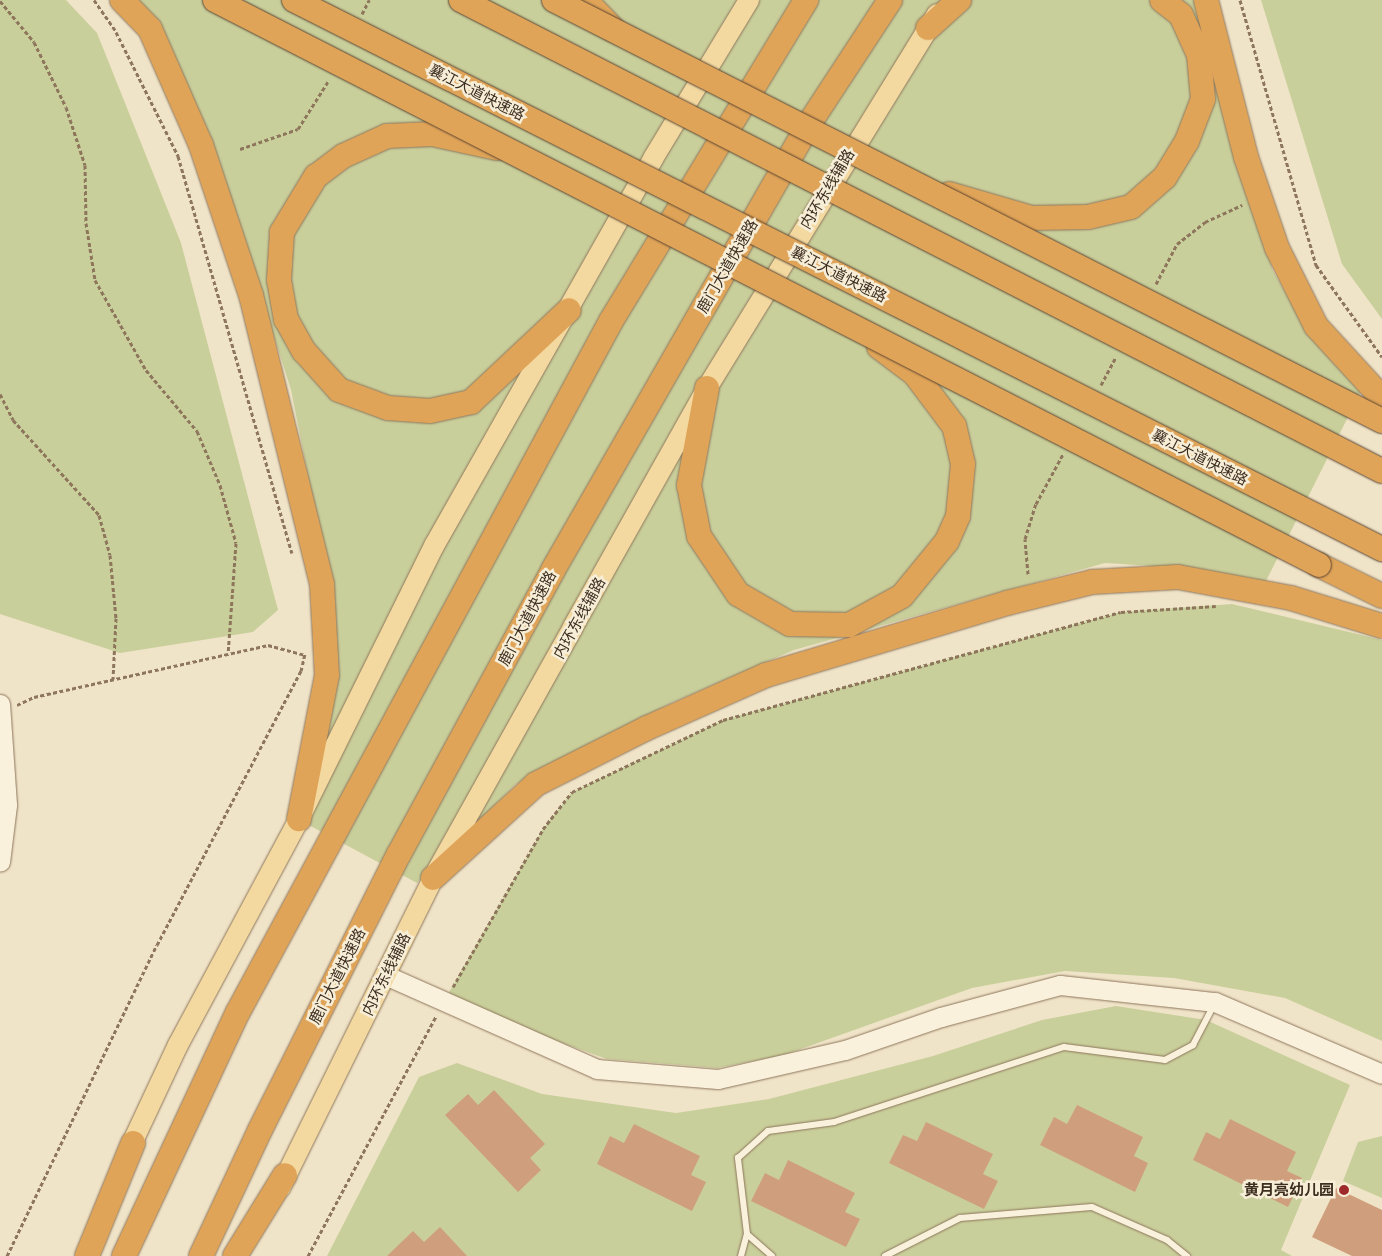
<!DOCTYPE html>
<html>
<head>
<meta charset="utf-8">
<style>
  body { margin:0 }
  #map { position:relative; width:1382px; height:1256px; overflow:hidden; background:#f0e4c8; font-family:"Playfair Display","Noto Sans SC",serif }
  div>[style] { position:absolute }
  .green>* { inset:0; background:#c9cf9b }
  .building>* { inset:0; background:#cf9f7d }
  .path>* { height:3px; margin-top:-1.5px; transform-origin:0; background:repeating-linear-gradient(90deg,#8d765c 0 4px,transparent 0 6.5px) }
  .roads { filter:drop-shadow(0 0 1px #8d765c) drop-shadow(0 0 1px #8d765c) }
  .lane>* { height:6px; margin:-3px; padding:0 3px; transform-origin:3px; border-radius:3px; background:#faf1dc }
  .secondary>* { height:19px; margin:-9.5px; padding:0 9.5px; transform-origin:9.5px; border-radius:9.5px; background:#faf1dc }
  .primary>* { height:20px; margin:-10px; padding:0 10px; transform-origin:10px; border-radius:10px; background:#f3d9a0 }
  .highway>* { height:24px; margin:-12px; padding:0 12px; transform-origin:12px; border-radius:12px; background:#e0a458 }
  .bridges { filter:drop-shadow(0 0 1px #5b4430) drop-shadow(0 0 1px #5b4430) }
  .highway-bridge>* { height:24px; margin:-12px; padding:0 12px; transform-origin:12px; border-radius:12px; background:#e0a458 }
  .dots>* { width:14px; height:14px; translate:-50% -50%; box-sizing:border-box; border:2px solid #f7eed8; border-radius:50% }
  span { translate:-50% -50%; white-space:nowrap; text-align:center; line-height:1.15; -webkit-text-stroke:5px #f7eed8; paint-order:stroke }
  .street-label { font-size:15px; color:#3d2e20 }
  .poi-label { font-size:15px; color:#3d2e20; font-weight:700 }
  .right { translate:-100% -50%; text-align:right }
</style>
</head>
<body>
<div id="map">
  <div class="green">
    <div style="clip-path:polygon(0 0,66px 0,97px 33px,181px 243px,278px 610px,253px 632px,120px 653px,0 614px)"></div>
    <div style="clip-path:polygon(137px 0,1194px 0,1273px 271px,1310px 335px,1362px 389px,1263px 587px,1187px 568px,1105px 563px,794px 650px,673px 702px,516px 784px,417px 883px,305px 823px,334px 606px,291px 390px,238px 222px)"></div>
    <div style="clip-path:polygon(1261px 0,1382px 0,1382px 319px,1342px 264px)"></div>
    <div style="clip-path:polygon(1232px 604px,1382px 640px,1382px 1041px,1285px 998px,1174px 978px,1065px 971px,972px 988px,784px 1055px,717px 1068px,607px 1059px,444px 1001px,543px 829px,572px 792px,723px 720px,1121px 612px)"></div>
    <div style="clip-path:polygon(1116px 1006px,1206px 1020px,1350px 1085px,1281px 1250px,1292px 1256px,327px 1256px,419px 1077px,457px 1063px,542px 1094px,676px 1113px,769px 1099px,933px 1056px,1042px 1020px)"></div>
    <div style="clip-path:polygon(1382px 1136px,1382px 1198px,1343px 1181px,1358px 1142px)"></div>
  </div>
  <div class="building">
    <div style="clip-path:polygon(494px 1090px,545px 1144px,530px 1158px,541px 1170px,518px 1192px,445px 1115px,468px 1094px,478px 1105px)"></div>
    <div style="clip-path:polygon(1077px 1105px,1143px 1137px,1134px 1156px,1148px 1163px,1135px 1192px,1040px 1145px,1054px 1117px,1067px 1124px)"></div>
    <div style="clip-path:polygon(1230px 1119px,1296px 1152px,1287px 1171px,1302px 1178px,1288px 1207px,1193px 1160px,1206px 1132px,1220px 1139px)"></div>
    <div style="clip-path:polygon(926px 1122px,993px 1154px,983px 1174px,998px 1181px,984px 1209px,889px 1163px,903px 1135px,917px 1141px)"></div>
    <div style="clip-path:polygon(634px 1124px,700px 1156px,691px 1175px,706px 1182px,692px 1211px,597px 1164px,610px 1136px,624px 1143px)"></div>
    <div style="clip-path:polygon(788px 1160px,855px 1193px,845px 1212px,860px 1219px,846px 1247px,751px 1201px,765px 1173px,779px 1180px)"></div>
    <div style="clip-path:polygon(1336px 1188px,1382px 1210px,1382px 1256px,1352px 1256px,1312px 1237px)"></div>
    <div style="clip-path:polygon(440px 1227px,467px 1256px,387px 1256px,413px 1231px,424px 1242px)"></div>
  </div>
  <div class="path">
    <div style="left:94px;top:0;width:39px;rotate:55deg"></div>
    <div style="left:116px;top:32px;width:139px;rotate:63.4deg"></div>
    <div style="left:178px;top:156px;width:413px;rotate:74deg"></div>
    <div style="left:1240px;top:0;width:276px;rotate:74deg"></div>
    <div style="left:1316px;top:265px;width:113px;rotate:54.3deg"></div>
    <div style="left:0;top:1px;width:53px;rotate:50.3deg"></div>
    <div style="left:34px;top:42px;width:72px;rotate:63.8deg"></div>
    <div style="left:66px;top:107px;width:61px;rotate:71.9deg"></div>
    <div style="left:85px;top:165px;width:58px;rotate:89deg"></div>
    <div style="left:86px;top:223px;width:58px;rotate:81deg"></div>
    <div style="left:95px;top:280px;width:103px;rotate:60.5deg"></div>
    <div style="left:146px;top:370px;width:80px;rotate:50.1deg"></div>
    <div style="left:197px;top:431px;width:59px;rotate:66.9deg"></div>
    <div style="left:220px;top:485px;width:60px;rotate:74.6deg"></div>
    <div style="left:236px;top:543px;width:111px;rotate:94.1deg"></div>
    <div style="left:362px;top:14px;width:16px;rotate:-63deg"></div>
    <div style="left:240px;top:149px;width:61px;rotate:-19deg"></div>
    <div style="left:298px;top:129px;width:58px;rotate:-57.7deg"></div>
    <div style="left:1156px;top:284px;width:45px;rotate:-62.3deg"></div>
    <div style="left:1177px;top:244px;width:36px;rotate:-38deg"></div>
    <div style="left:1205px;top:222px;width:41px;rotate:-24.7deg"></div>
    <div style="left:1101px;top:385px;width:32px;rotate:-62deg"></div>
    <div style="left:0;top:394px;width:29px;rotate:63deg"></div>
    <div style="left:13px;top:420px;width:128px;rotate:47.8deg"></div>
    <div style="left:99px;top:515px;width:41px;rotate:74.6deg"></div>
    <div style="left:110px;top:555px;width:63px;rotate:84.6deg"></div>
    <div style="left:116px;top:618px;width:61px;rotate:92.8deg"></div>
    <div style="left:1028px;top:574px;width:35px;rotate:-95deg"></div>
    <div style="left:1025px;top:539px;width:37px;rotate:-73deg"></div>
    <div style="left:1036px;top:504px;width:57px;rotate:-61.6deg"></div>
    <div style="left:17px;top:705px;width:19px;rotate:-25deg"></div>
    <div style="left:34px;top:697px;width:240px;rotate:-12.5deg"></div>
    <div style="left:268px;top:645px;width:38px;rotate:15deg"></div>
    <div style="left:453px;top:987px;width:182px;rotate:-60.3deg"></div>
    <div style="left:543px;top:829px;width:47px;rotate:-51.9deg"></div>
    <div style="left:572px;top:792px;width:167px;rotate:-25.5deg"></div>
    <div style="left:723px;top:720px;width:412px;rotate:-15.2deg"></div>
    <div style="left:1121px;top:612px;width:95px;rotate:-3.6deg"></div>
    <div style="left:7px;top:1256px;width:345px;rotate:-64.3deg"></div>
    <div style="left:157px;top:945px;width:310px;rotate:-62.3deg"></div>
    <div style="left:301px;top:671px;width:17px;rotate:-77deg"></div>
    <div style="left:308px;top:1256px;width:272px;rotate:-61.9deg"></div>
  </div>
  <div class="roads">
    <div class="lane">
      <div style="left:741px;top:1256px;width:23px;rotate:-75deg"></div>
      <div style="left:772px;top:1256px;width:33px;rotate:-139deg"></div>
      <div style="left:747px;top:1234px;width:77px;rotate:-96.8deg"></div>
      <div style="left:738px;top:1158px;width:40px;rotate:-42deg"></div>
      <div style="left:768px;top:1131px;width:67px;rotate:-7.8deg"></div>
      <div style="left:834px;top:1122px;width:242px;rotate:-18.1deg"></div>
      <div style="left:1064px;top:1047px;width:102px;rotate:7.3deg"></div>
      <div style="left:1165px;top:1060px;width:32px;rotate:-28deg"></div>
      <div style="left:1193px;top:1045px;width:47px;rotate:-62.4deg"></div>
      <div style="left:885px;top:1256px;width:84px;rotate:-26.9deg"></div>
      <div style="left:960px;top:1218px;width:132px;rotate:-4.8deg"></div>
      <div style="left:1092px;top:1207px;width:82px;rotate:23.7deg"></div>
      <div style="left:1167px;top:1240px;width:26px;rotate:39deg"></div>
    </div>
    <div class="secondary">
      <div style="left:0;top:704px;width:101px;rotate:86deg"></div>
      <div style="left:7px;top:805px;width:57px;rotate:97deg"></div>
      <div style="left:385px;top:975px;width:232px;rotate:23.9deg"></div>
      <div style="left:597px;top:1069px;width:121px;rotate:4.7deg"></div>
      <div style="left:718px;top:1079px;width:130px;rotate:-12.9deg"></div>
      <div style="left:845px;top:1050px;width:102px;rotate:-19deg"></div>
      <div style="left:941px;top:1017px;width:123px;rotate:-15.1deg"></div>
      <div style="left:1060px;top:985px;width:156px;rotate:6.3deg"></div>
      <div style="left:1215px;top:1002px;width:182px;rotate:23.3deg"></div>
    </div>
    <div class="primary">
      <div style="left:126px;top:1156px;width:123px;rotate:-64.9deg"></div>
      <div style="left:178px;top:1045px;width:256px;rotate:-61.8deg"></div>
      <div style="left:299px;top:819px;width:305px;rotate:-63.7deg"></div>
      <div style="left:434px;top:546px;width:447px;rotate:-60.5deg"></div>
      <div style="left:654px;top:157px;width:184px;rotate:-58.8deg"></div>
      <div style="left:280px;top:1188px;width:346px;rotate:-63.7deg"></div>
      <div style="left:433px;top:878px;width:287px;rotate:-60.8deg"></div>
      <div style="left:573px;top:627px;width:274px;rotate:-60.7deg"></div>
      <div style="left:707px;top:388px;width:439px;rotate:-58.4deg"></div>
    </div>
    <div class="highway">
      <div style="left:122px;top:0;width:40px;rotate:46deg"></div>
      <div style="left:150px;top:29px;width:127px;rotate:66.3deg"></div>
      <div style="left:201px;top:145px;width:158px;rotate:71.6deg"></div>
      <div style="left:251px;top:295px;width:298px;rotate:76.2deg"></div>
      <div style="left:322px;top:584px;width:91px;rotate:86.9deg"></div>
      <div style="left:327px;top:675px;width:147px;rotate:101deg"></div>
      <div style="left:585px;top:0;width:39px;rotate:46deg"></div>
      <div style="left:1206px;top:0;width:162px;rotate:75.7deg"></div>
      <div style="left:1246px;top:157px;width:96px;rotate:71.2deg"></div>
      <div style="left:1277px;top:248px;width:87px;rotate:63.4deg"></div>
      <div style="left:1316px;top:326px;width:98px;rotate:47.5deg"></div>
      <div style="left:928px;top:28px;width:42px;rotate:-42.1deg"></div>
      <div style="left:497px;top:148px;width:66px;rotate:-167.7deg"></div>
      <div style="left:433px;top:134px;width:46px;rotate:177.5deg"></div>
      <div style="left:387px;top:136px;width:48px;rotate:155.6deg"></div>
      <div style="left:343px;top:156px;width:34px;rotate:143deg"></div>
      <div style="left:316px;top:176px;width:66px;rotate:121.3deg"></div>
      <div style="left:282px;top:232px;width:48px;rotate:93.6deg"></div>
      <div style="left:279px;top:280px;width:40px;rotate:80deg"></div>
      <div style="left:286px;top:319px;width:37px;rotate:61deg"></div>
      <div style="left:304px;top:351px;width:52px;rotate:48.1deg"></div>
      <div style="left:339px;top:390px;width:52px;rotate:20.2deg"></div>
      <div style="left:388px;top:408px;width:42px;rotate:4.1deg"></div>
      <div style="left:430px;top:411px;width:42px;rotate:-12.4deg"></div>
      <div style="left:471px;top:402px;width:134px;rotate:-43.2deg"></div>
      <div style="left:949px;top:194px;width:85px;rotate:16.3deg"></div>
      <div style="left:1031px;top:218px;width:57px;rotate:-1deg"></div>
      <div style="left:1088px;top:217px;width:44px;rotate:-13.1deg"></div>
      <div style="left:1131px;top:207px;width:45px;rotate:-41.4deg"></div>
      <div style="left:1165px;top:177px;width:42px;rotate:-58.6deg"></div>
      <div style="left:1187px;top:141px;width:45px;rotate:-69.1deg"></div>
      <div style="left:1203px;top:99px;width:44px;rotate:-95.2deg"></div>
      <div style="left:1199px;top:55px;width:44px;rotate:-114.2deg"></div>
      <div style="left:1181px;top:15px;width:24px;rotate:-142deg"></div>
      <div style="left:707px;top:388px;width:99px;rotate:100.5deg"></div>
      <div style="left:689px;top:485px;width:52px;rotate:78.9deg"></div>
      <div style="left:699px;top:536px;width:70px;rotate:56.1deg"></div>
      <div style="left:738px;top:594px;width:60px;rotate:30deg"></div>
      <div style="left:790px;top:624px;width:59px;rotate:1deg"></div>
      <div style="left:849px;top:625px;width:60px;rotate:-28.7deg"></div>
      <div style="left:902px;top:596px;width:71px;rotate:-50.7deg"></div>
      <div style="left:947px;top:541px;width:27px;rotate:-66deg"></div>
      <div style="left:958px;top:516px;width:52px;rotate:-84.5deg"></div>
      <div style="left:963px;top:464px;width:39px;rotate:-103deg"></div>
      <div style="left:954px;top:426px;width:65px;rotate:-126.9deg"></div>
      <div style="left:915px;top:374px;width:45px;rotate:-143.1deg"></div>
      <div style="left:1319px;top:565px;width:70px;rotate:26.2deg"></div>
      <div style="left:433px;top:878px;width:139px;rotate:-42.4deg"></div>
      <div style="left:536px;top:784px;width:124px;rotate:-26.8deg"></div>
      <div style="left:647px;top:728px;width:130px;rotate:-24deg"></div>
      <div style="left:766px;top:675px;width:252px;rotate:-16.6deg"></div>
      <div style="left:1007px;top:603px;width:88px;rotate:-13.9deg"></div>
      <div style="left:1092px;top:582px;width:86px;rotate:-3.3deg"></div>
      <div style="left:1178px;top:577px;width:115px;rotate:10.5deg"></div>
      <div style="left:1291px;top:598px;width:95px;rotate:17.1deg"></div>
      <div style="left:87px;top:1256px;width:122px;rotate:-67.8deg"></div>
      <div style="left:124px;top:1256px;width:269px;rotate:-65deg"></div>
      <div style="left:238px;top:1012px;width:785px;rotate:-61.64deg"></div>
      <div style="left:611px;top:321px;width:376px;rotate:-58.7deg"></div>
      <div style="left:201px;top:1256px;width:139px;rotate:-64.9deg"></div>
      <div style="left:260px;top:1130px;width:309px;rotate:-63.3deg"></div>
      <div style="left:399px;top:854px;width:323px;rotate:-61.5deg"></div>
      <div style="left:553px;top:570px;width:514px;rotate:-60.14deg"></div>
      <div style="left:809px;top:124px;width:148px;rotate:-56.8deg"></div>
      <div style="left:235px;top:1256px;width:95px;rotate:-58.3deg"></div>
    </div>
  </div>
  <div class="bridges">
    <div class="highway-bridge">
      <div style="left:215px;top:0;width:1240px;rotate:27.1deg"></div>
      <div style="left:294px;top:0;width:1219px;rotate:26.78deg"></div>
      <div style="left:461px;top:0;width:1034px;rotate:27.09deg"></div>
      <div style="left:554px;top:0;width:929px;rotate:26.95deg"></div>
    </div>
  </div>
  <div class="dots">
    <div style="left:1344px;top:1190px;background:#9e2a2b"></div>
  </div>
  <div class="street-label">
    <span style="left:477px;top:92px;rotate:27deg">襄江大道快速路</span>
    <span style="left:827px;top:189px;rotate:-59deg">内环东线辅路</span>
    <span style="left:727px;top:266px;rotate:-60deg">鹿门大道快速路</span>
    <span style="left:839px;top:274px;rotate:27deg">襄江大道快速路</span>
    <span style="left:1200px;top:457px;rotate:27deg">襄江大道快速路</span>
    <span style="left:527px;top:618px;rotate:-62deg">鹿门大道快速路</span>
    <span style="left:579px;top:618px;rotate:-61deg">内环东线辅路</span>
    <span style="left:386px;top:974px;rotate:-64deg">内环东线辅路</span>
    <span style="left:337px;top:976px;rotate:-63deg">鹿门大道快速路</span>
  </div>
  <div class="poi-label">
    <span class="right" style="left:1334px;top:1190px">黄月亮幼儿园</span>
  </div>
</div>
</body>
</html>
